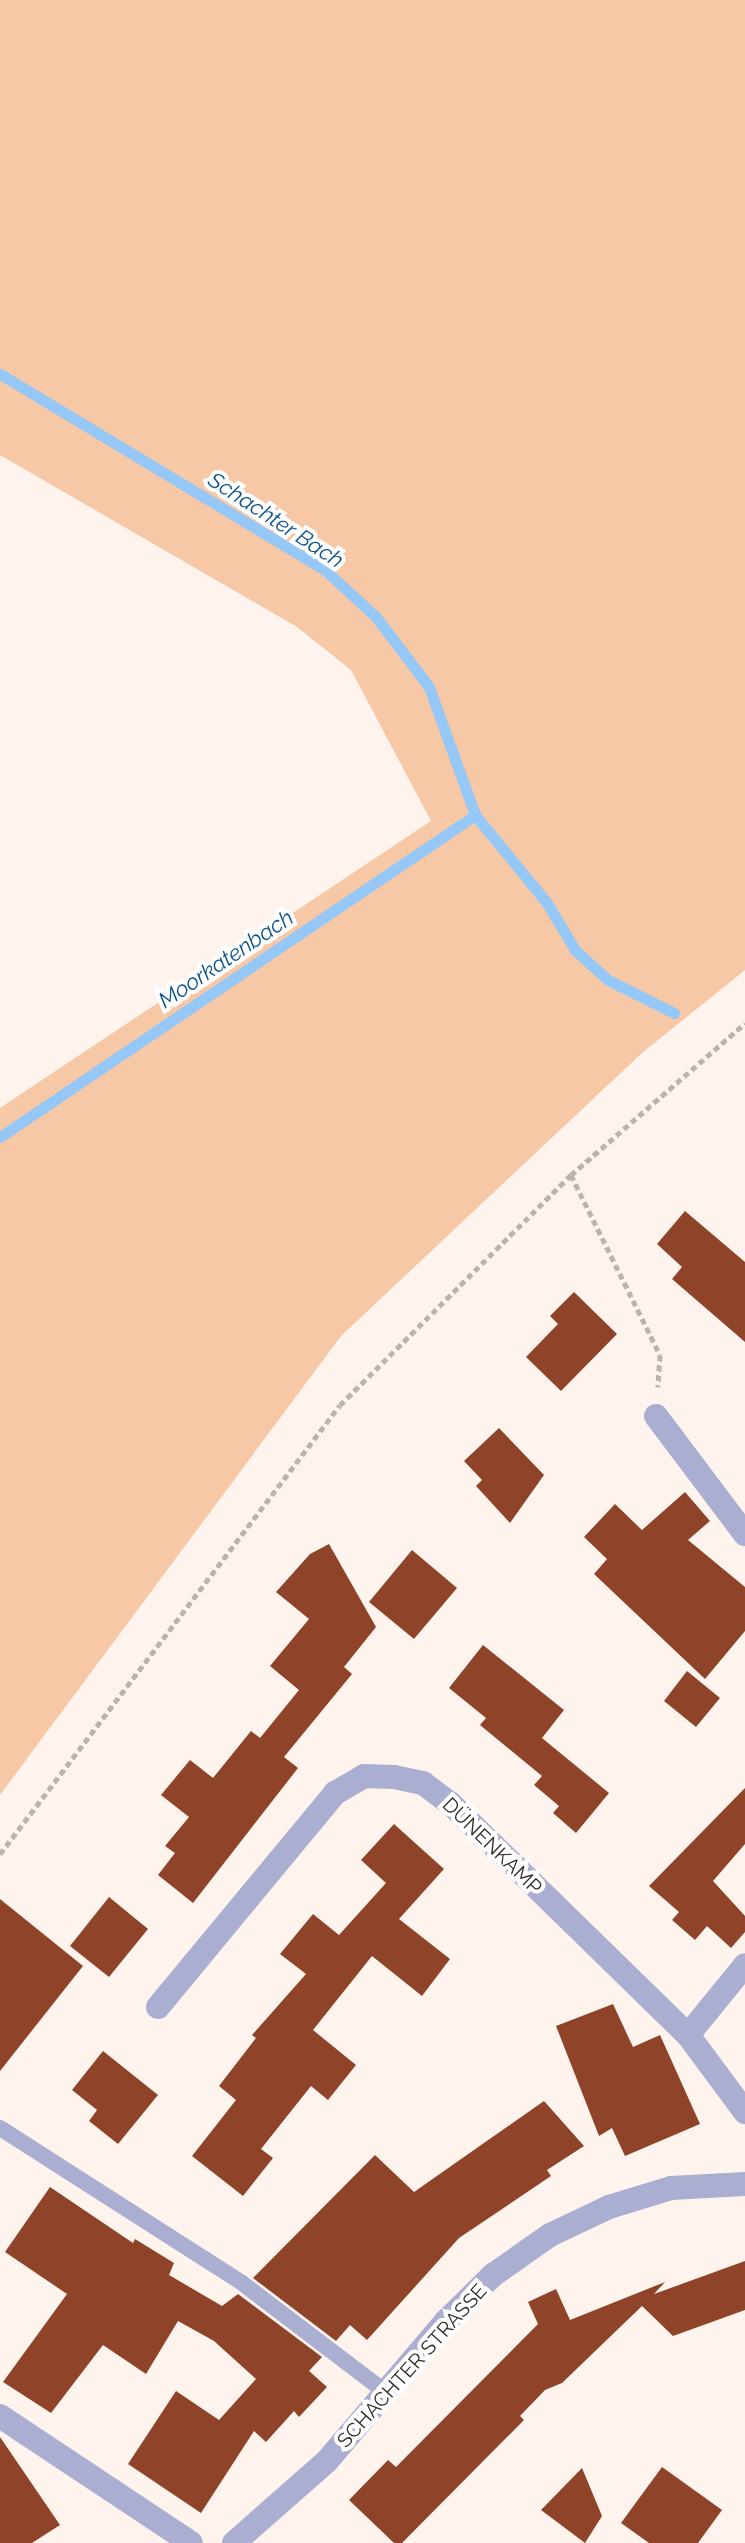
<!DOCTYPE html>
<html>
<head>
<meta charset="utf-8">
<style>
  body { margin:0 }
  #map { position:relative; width:745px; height:2543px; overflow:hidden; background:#fff4ed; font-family:Raleway,sans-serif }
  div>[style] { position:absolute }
  .green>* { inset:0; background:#f6c8a6 }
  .stream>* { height:11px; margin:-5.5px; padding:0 5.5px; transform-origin:5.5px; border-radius:5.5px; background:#95c7f7 }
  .building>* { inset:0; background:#8f4429 }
  .path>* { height:5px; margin-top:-2.5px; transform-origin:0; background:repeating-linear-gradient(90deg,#bcb3ad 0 6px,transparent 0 10px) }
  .lane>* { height:16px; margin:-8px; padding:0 8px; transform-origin:8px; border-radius:8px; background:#aaaed0 }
  .street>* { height:24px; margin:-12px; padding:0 12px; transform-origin:12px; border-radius:12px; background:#aaaed0 }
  span { translate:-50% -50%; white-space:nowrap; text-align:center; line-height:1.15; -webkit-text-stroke:8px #fff; paint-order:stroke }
  .street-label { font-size:20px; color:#342f2b }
  .water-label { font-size:22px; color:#0f558c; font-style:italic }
</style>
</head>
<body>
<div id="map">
  <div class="green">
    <div style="clip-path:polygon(0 0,745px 0,745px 970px,642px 1053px,341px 1336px,0 1795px,0 1108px,431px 821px,351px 670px,297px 627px,0 455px)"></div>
  </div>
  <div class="stream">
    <div style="left:0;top:374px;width:381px;rotate:31.1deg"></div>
    <div style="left:326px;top:571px;width:68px;rotate:42.6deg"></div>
    <div style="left:376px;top:617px;width:88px;rotate:52.9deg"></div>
    <div style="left:429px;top:687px;width:136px;rotate:70.2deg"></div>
    <div style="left:475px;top:815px;width:114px;rotate:50.7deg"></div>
    <div style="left:547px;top:903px;width:55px;rotate:59.2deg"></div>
    <div style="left:575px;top:950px;width:45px;rotate:42.3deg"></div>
    <div style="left:608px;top:980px;width:74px;rotate:26.6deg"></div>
    <div style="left:0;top:1137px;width:574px;rotate:-34.13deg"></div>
  </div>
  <div class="building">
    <div style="clip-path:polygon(685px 1211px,745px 1262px,745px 1342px,672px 1279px,682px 1267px,657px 1244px)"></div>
    <div style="clip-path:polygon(574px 1292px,617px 1334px,561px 1391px,526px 1357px,558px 1324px,550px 1316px)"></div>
    <div style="clip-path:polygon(499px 1428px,544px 1475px,510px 1523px,476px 1486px,482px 1480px,464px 1461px)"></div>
    <div style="clip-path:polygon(685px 1492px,710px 1521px,688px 1540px,745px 1587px,745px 1631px,705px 1679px,594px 1574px,607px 1559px,584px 1537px,615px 1504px,642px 1530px)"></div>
    <div style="clip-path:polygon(329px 1544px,376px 1627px,344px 1667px,352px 1674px,284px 1757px,298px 1768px,193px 1903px,158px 1875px,175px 1853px,165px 1846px,189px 1817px,161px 1795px,190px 1760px,213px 1778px,251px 1731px,260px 1738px,299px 1690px,270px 1666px,309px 1619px,276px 1592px,310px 1554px)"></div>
    <div style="clip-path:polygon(412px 1550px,457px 1588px,414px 1639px,369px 1602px)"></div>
    <div style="clip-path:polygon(483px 1645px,564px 1710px,542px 1738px,609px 1793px,576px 1833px,553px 1813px,559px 1806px,534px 1785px,542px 1776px,480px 1725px,486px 1718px,449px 1688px)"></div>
    <div style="clip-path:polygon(687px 1671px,720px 1698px,696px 1727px,664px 1701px)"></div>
    <div style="clip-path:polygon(745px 1788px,745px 1844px,713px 1881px,745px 1916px,745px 1932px,731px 1948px,707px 1926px,695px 1940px,672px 1920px,679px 1912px,649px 1886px)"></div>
    <div style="clip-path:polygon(394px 1824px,444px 1869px,399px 1919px,450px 1959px,422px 1996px,372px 1956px,313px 2030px,356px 2065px,328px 2100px,311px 2086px,261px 2149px,273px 2158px,243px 2196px,192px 2156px,236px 2100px,219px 2086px,256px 2038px,252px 2035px,306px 1974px,280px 1954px,313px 1914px,339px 1935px,386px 1883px,361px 1860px)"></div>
    <div style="clip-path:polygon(109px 1897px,148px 1929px,109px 1977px,70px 1946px)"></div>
    <div style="clip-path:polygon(0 1899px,83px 1966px,0 2071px)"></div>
    <div style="clip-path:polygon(613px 2004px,633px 2047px,660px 2035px,700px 2124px,625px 2156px,612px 2128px,599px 2136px,556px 2026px)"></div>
    <div style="clip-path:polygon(103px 2051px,158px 2095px,118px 2144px,89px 2121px,97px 2110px,72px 2090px)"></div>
    <div style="clip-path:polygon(544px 2101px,584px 2146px,547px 2170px,551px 2176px,459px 2238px,367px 2340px,350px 2325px,336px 2341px,253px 2278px,375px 2155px,414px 2192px)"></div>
    <div style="clip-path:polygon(50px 2187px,133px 2243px,135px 2239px,174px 2263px,169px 2275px,222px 2306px,238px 2294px,322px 2357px,309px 2371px,327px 2387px,299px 2417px,294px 2411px,266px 2442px,254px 2431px,201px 2513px,128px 2464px,176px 2391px,219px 2420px,256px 2379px,214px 2341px,178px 2321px,146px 2374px,103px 2345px,51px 2413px,3px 2382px,67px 2294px,5px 2252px)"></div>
    <div style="clip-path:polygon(745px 2261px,745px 2310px,673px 2336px,642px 2306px,562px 2383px,545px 2390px,520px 2416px,524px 2420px,402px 2543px,394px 2543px,349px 2500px,388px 2460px,396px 2467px,538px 2324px,528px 2302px,556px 2289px,570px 2320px,665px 2282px,654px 2294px)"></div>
    <div style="clip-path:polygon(0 2437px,60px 2525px,32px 2543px,0 2543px)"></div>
    <div style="clip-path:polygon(662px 2467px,722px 2510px,698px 2543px,649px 2543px,621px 2523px)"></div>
    <div style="clip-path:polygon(582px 2468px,602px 2516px,585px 2543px,541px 2510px)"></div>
  </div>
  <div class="path">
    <div style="left:571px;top:1175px;width:201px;rotate:63.7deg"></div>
    <div style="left:660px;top:1355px;width:32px;rotate:94deg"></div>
    <div style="left:0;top:1854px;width:563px;rotate:-52.87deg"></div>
    <div style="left:340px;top:1405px;width:326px;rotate:-44.9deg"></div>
    <div style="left:571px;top:1175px;width:231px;rotate:-41.1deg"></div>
  </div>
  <div class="lane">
    <div style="left:0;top:2128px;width:287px;rotate:32.6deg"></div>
    <div style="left:242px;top:2283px;width:182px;rotate:37.2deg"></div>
  </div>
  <div class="street">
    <div style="left:656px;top:1416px;width:148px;rotate:53deg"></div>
    <div style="left:158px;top:2007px;width:278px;rotate:-50.4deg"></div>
    <div style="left:335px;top:1793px;width:34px;rotate:-30deg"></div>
    <div style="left:364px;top:1776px;width:30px;rotate:2deg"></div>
    <div style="left:394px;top:1777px;width:30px;rotate:12deg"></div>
    <div style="left:423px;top:1783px;width:34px;rotate:37deg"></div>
    <div style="left:450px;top:1803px;width:332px;rotate:44.3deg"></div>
    <div style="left:688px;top:2035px;width:96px;rotate:53.5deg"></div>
    <div style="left:688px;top:2035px;width:90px;rotate:-50.8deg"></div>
    <div style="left:0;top:2416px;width:229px;rotate:33.6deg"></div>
    <div style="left:234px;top:2543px;width:124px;rotate:-41.4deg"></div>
    <div style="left:327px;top:2461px;width:184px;rotate:-49.6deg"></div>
    <div style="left:446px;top:2321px;width:66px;rotate:-44.4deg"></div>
    <div style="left:493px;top:2275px;width:70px;rotate:-35.1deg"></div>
    <div style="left:550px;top:2235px;width:65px;rotate:-25.4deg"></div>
    <div style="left:609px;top:2207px;width:65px;rotate:-17deg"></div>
    <div style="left:671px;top:2188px;width:74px;rotate:-3.1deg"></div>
  </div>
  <div class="street-label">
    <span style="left:492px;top:1846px;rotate:44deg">DÜNENKAMP</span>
    <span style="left:412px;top:2366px;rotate:-48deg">SCHACHTER STRASSE</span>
  </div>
  <div class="water-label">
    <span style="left:276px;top:520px;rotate:33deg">Schachter Bach</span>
    <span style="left:226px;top:959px;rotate:-34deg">Moorkatenbach</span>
  </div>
</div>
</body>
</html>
